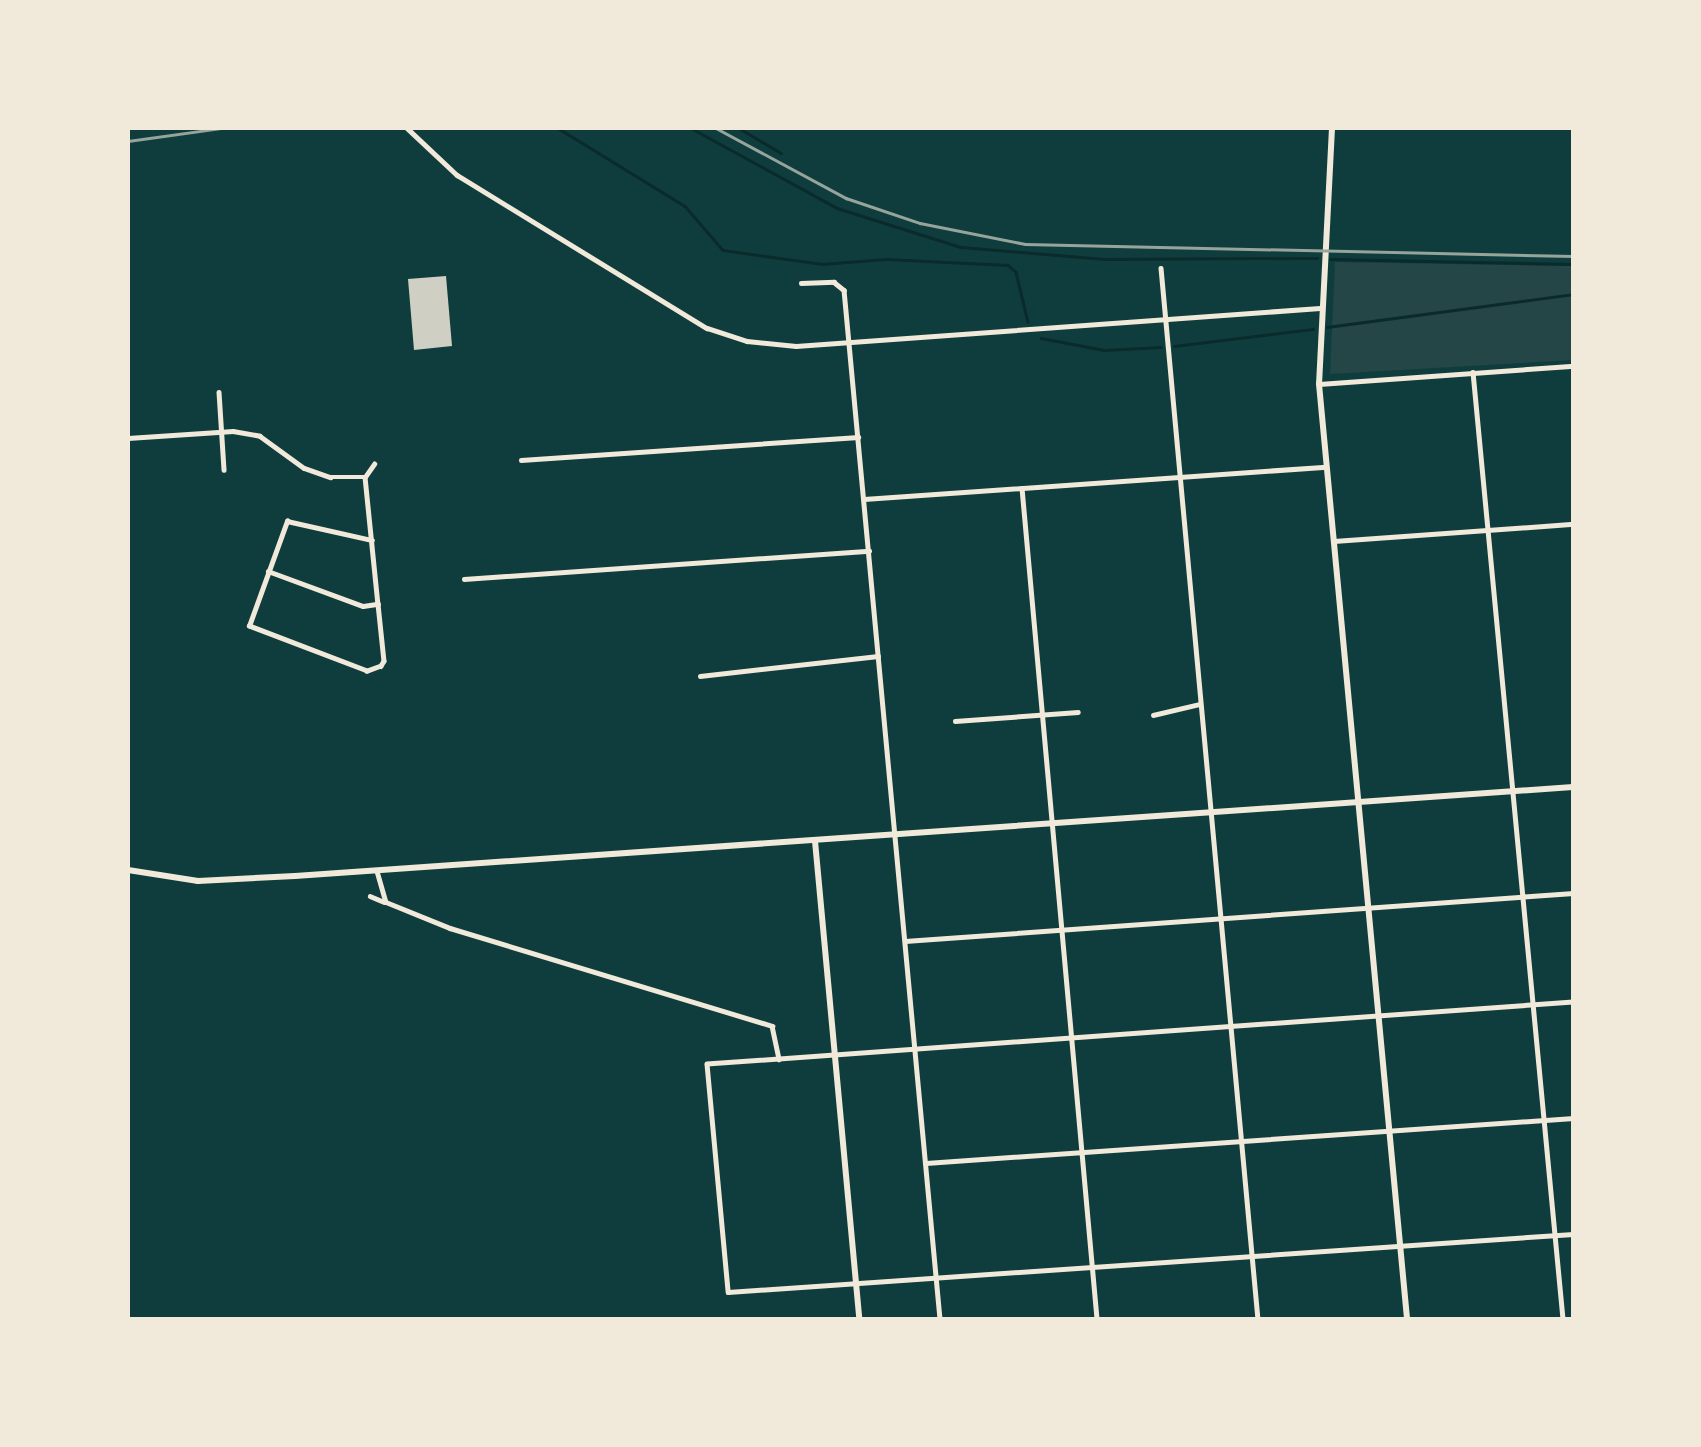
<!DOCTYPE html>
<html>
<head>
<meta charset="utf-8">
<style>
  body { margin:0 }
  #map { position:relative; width:1701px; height:1447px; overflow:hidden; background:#0f3d3e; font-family:"DM Sans",sans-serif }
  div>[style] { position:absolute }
  .green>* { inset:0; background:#244646 }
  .stream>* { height:2.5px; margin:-1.25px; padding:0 1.25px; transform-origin:1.25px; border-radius:1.25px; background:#0a2a2b }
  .building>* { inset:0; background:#cfcfc3 }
  .minor>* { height:4.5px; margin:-2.25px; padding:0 2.25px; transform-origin:2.25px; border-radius:2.25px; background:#f1e9da }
  .tertiary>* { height:6px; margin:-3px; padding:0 3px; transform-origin:3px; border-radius:3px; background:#f1e9da }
  .rail>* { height:2.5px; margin:-1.25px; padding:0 1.25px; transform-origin:1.25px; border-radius:1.25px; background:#97a49c }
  span { translate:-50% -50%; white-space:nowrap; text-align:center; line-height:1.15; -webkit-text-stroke:5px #f1e9da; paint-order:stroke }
  .frame { position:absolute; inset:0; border:130px solid #f1e9da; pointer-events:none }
</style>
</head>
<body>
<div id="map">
  <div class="green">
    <div style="clip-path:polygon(1335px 262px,1573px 266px,1573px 360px,1330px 374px)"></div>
  </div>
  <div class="stream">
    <div style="left:558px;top:128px;width:149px;rotate:31.6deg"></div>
    <div style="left:685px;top:206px;width:58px;rotate:49.2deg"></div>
    <div style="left:723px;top:250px;width:100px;rotate:8deg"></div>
    <div style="left:822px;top:264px;width:64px;rotate:-4.5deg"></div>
    <div style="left:886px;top:259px;width:122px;rotate:2.8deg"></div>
    <div style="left:1008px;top:265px;width:11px;rotate:41deg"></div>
    <div style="left:1016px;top:272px;width:51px;rotate:76.5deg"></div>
    <div style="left:691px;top:128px;width:166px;rotate:28.7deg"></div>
    <div style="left:837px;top:208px;width:130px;rotate:17.5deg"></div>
    <div style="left:961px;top:247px;width:144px;rotate:4.8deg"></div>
    <div style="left:1104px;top:259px;width:213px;rotate:-0.3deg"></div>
    <div style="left:739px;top:128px;width:49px;rotate:30.8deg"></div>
    <div style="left:1330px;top:259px;width:243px;rotate:1.2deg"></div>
    <div style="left:1327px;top:327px;width:248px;rotate:-7.6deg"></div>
    <div style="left:1041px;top:338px;width:64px;rotate:10.8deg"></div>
    <div style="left:1104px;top:350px;width:57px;rotate:-3deg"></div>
    <div style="left:1174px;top:346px;width:140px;rotate:-7deg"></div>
  </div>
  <div class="building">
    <div style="clip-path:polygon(446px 276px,452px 346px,414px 350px,408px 279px)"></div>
  </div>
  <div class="minor">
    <div style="left:407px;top:128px;width:69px;rotate:43.2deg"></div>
    <div style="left:457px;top:175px;width:293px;rotate:31.5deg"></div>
    <div style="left:707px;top:328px;width:42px;rotate:18deg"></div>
    <div style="left:747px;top:341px;width:49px;rotate:5.8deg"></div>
    <div style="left:796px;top:346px;width:525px;rotate:-4.15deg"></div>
    <div style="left:1161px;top:268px;width:1055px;rotate:84.73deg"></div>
    <div style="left:801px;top:283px;width:33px;rotate:-2deg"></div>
    <div style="left:834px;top:282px;width:13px;rotate:39deg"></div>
    <div style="left:844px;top:290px;width:1033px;rotate:84.67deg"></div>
    <div style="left:1473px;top:372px;width:951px;rotate:84.57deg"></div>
    <div style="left:1319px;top:384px;width:255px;rotate:-4.1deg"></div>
    <div style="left:219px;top:392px;width:78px;rotate:86.3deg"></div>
    <div style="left:128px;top:438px;width:105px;rotate:-3.8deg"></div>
    <div style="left:233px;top:431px;width:27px;rotate:10deg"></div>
    <div style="left:260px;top:436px;width:54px;rotate:36deg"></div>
    <div style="left:304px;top:468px;width:28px;rotate:19deg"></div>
    <div style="left:330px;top:477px;width:35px"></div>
    <div style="left:365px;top:477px;width:16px;rotate:-55deg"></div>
    <div style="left:521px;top:460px;width:338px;rotate:-3.9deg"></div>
    <div style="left:365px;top:477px;width:128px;rotate:84.2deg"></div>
    <div style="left:378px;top:604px;width:57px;rotate:84deg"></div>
    <div style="left:384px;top:661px;width:6px;rotate:121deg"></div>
    <div style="left:381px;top:666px;width:15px;rotate:160deg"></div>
    <div style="left:367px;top:671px;width:126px;rotate:-159.1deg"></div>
    <div style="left:249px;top:626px;width:112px;rotate:-70.1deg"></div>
    <div style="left:287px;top:521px;width:87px;rotate:12.6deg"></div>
    <div style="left:1022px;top:488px;width:834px;rotate:84.84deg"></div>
    <div style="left:864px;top:499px;width:463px;rotate:-4deg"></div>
    <div style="left:1334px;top:541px;width:240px;rotate:-4.1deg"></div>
    <div style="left:268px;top:571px;width:101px;rotate:20.2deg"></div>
    <div style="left:363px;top:606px;width:15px;rotate:-8deg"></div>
    <div style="left:464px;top:579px;width:406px;rotate:-4deg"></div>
    <div style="left:700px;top:676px;width:179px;rotate:-6.4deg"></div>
    <div style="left:1153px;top:715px;width:48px;rotate:-13.2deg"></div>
    <div style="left:955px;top:721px;width:123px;rotate:-4.2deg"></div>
    <div style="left:377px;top:871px;width:32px;rotate:74deg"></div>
    <div style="left:386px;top:902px;width:69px;rotate:22.1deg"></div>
    <div style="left:450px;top:928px;width:337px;rotate:16.9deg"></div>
    <div style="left:772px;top:1026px;width:34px;rotate:78deg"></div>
    <div style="left:370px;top:896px;width:15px;rotate:23deg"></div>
    <div style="left:905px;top:941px;width:670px;rotate:-4.11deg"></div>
    <div style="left:1573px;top:1002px;width:868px;rotate:175.9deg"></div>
    <div style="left:707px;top:1064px;width:229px;rotate:84.7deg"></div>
    <div style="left:728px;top:1292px;width:847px;rotate:-3.93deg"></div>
    <div style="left:926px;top:1163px;width:649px;rotate:-3.98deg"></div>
  </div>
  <div class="tertiary">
    <div style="left:1332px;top:128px;width:256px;rotate:92.9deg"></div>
    <div style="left:1319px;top:384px;width:939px;rotate:84.62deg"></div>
    <div style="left:815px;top:841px;width:480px;rotate:84.7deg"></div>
    <div style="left:128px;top:870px;width:71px;rotate:8.9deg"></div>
    <div style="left:198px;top:881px;width:97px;rotate:-3deg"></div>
    <div style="left:295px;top:876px;width:1281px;rotate:-3.98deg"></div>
  </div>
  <div class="rail">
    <div style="left:716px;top:128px;width:148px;rotate:28.3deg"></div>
    <div style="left:846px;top:198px;width:78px;rotate:18.7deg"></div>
    <div style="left:920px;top:223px;width:107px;rotate:11.3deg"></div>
    <div style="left:1025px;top:244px;width:548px;rotate:1.25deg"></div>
    <div style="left:128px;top:141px;width:95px;rotate:-7.9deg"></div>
  </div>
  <div class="frame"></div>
</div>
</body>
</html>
